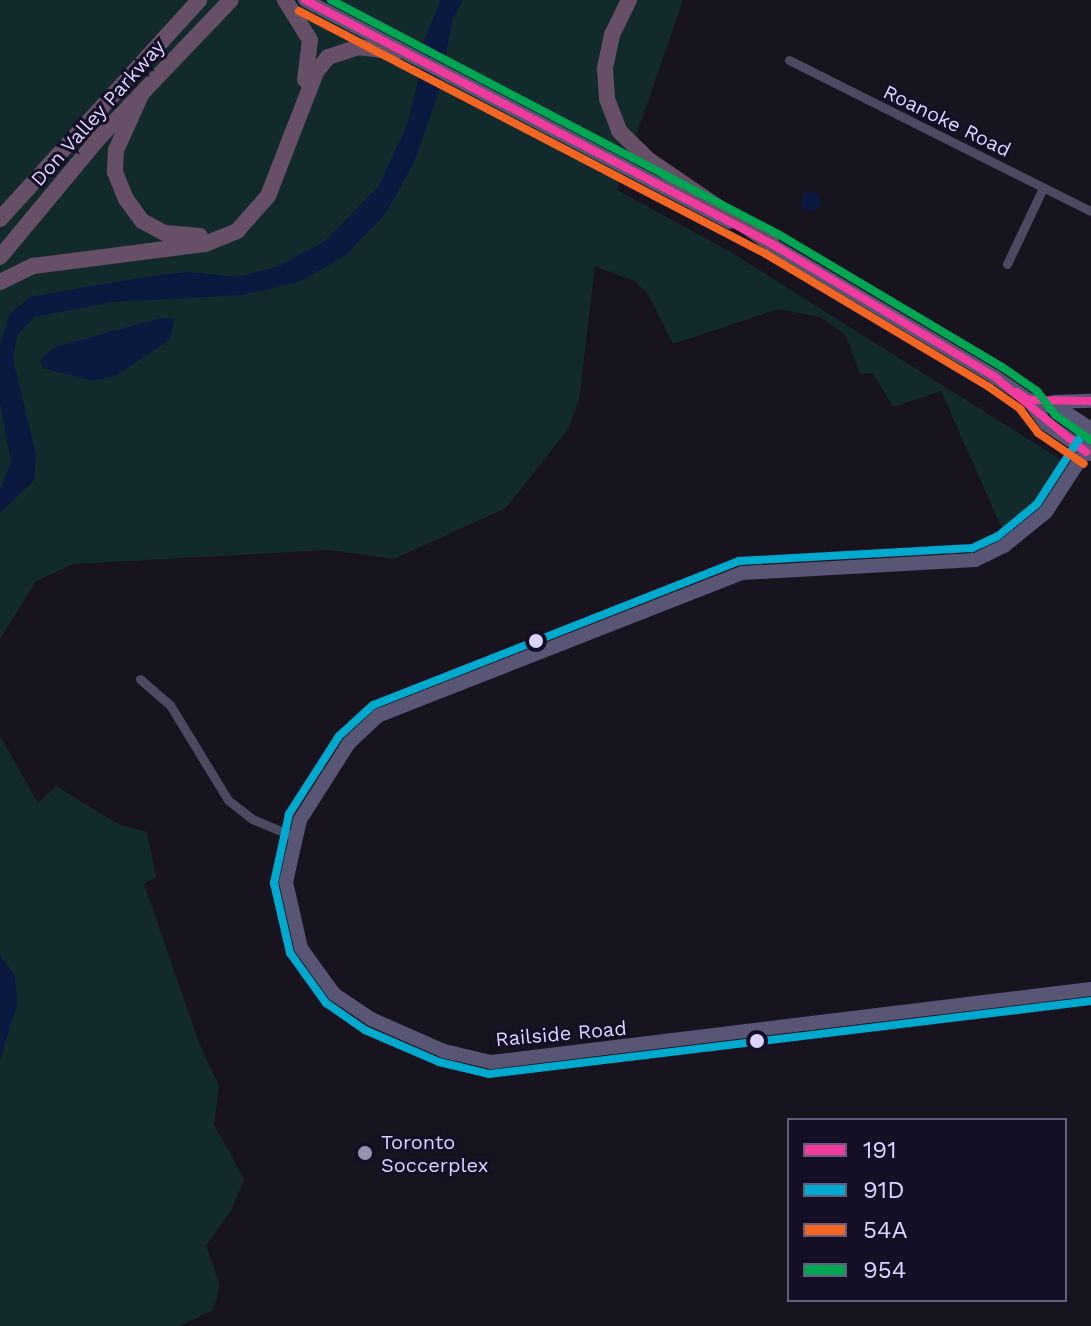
<!DOCTYPE html>
<html>
<head>
<meta charset="utf-8">
<style>
  body { margin:0 }
  #map { position:relative; width:1091px; height:1326px; overflow:hidden; background:#171420; font-family:"Work Sans",sans-serif }
  div>[style] { position:absolute }
  .green>* { inset:0; background:#132a2d }
  .water>* { inset:0; background:#0b1940 }
  .round { border-radius:50% }
  .street>* { height:9px; margin:-4.5px; padding:0 4.5px; transform-origin:4.5px; border-radius:4.5px; background:#4c4961 }
  .secondary>* { height:14px; margin:-7px; padding:0 7px; transform-origin:7px; border-radius:7px; background:#595574 }
  .highway>* { height:16px; margin:-8px; padding:0 8px; transform-origin:8px; border-radius:8px; background:#675067 }
  .bus-1>* { height:8px; margin:-4px; padding:0 4px; transform-origin:4px; border-radius:4px; background:#f13a9d }
  .bus-2>* { height:8px; margin:-4px; padding:0 4px; transform-origin:4px; border-radius:4px; background:#00a9ce }
  .bus-3>* { height:8px; margin:-4px; padding:0 4px; transform-origin:4px; border-radius:4px; background:#f26522 }
  .bus-4>* { height:8px; margin:-4px; padding:0 4px; transform-origin:4px; border-radius:4px; background:#00a651 }
  .dots>* { width:22px; height:22px; translate:-50% -50%; box-sizing:border-box; border:4px solid #140f25; border-radius:50% }
  span { translate:-50% -50%; white-space:nowrap; text-align:center; line-height:1.15; -webkit-text-stroke:6px #140f25; paint-order:stroke }
  .street-label { font-size:20px; color:#dcd3ff }
  .poi-label { font-size:20px; color:#dcd3ff }
  .left { translate:0 -50%; text-align:left }
  .legend { position:absolute; left:787px; top:1118px; width:280px; height:184px; box-sizing:border-box; background:#140f25; border:2px solid #645d7c; margin:0; padding:10px 14px; list-style:none; font-size:24px; color:#dcd3ff }
  .legend li { display:flex; align-items:center; gap:16px; height:40px }
  .legend b { width:40px; border:2px solid #645d7c }
</style>
</head>
<body>
<div id="map">
  <div class="green">
    <div style="clip-path:polygon(0 0,683px 0,617px 190px,727px 250px,1060px 459px,1040px 506px,1004px 533px,941px 391px,893px 407px,873px 373px,860px 374px,846px 335px,820px 317px,778px 309px,673px 344px,648px 294px,634px 281px,595px 266px,579px 400px,568px 429px,506px 508px,394px 559px,329px 550px,73px 564px,36px 581px,0 639px)"></div>
    <div style="clip-path:polygon(0 736px,38px 803px,56px 786px,118px 824px,147px 832px,156px 877px,144px 884px,199px 1043px,219px 1086px,214px 1125px,244px 1179px,231px 1211px,206px 1245px,220px 1286px,213px 1310px,179px 1326px,0 1326px)"></div>
  </div>
  <div class="water">
    <div style="clip-path:polygon(441px 0,463px 0,453px 19px,437px 96px,413px 165px,385px 214px,346px 255px,299px 282px,242px 295px,113px 302px,34px 317px,17px 336px,13px 359px,36px 454px,34px 480px,0 513px,0 490px,11px 462px,0 403px,0 346px,9px 315px,30px 297px,150px 276px,189px 272px,238px 277px,279px 266px,324px 242px,378px 187px,407px 125px,423px 64px,422px 45px)"></div>
    <div class="round" style="left:801px;top:191px;width:20px;height:20px"></div>
    <div style="clip-path:polygon(161px 318px,175px 319px,169px 340px,117px 375px,93px 381px,43px 368px,40px 361px,55px 347px)"></div>
    <div style="clip-path:polygon(0 956px,15px 975px,17px 1005px,0 1060px)"></div>
  </div>
  <div class="street">
    <div style="left:789px;top:60px;width:338px;rotate:26.6deg"></div>
    <div style="left:1007px;top:264px;width:84px;rotate:-64.7deg"></div>
    <div style="left:140px;top:679px;width:40px;rotate:41deg"></div>
    <div style="left:170px;top:705px;width:111px;rotate:58.6deg"></div>
    <div style="left:228px;top:800px;width:31px;rotate:38deg"></div>
    <div style="left:252px;top:819px;width:44px;rotate:22.5deg"></div>
  </div>
  <div class="secondary">
    <div style="left:305px;top:0;width:479px;rotate:27.6deg"></div>
    <div style="left:762px;top:239px;width:271px;rotate:30.6deg"></div>
    <div style="left:995px;top:377px;width:41px;rotate:34.1deg"></div>
    <div style="left:1029px;top:400px;width:29px;rotate:55deg"></div>
    <div style="left:1046px;top:424px;width:54px;rotate:33.7deg"></div>
    <div style="left:1030px;top:400px;width:34px;rotate:17deg"></div>
    <div style="left:1062px;top:410px;width:35px;rotate:33deg"></div>
    <div style="left:1054px;top:402px;width:37px;rotate:-2deg"></div>
    <div style="left:1091px;top:443px;width:82px;rotate:123.1deg"></div>
    <div style="left:1046px;top:512px;width:54px;rotate:141deg"></div>
    <div style="left:1004px;top:546px;width:32px;rotate:154deg"></div>
    <div style="left:975px;top:560px;width:233px;rotate:176.8deg"></div>
    <div style="left:742px;top:573px;width:391px;rotate:158.6deg"></div>
    <div style="left:378px;top:716px;width:40px;rotate:137deg"></div>
    <div style="left:349px;top:743px;width:91px;rotate:122.5deg"></div>
    <div style="left:300px;top:820px;width:64px;rotate:102.7deg"></div>
    <div style="left:286px;top:882px;width:68px;rotate:77.2deg"></div>
    <div style="left:301px;top:948px;width:57px;rotate:54.3deg"></div>
    <div style="left:334px;top:994px;width:45px;rotate:34deg"></div>
    <div style="left:371px;top:1019px;width:80px;rotate:23.7deg"></div>
    <div style="left:444px;top:1051px;width:48px;rotate:13.2deg"></div>
    <div style="left:491px;top:1062px;width:604px;rotate:-6.94deg"></div>
  </div>
  <div class="highway">
    <div style="left:285px;top:0;width:47px;rotate:58deg"></div>
    <div style="left:310px;top:40px;width:40px;rotate:97.1deg"></div>
    <div style="left:629px;top:0;width:39px;rotate:116deg"></div>
    <div style="left:612px;top:35px;width:35px;rotate:102deg"></div>
    <div style="left:605px;top:69px;width:30px;rotate:86deg"></div>
    <div style="left:607px;top:99px;width:34px;rotate:69deg"></div>
    <div style="left:619px;top:131px;width:42px;rotate:44deg"></div>
    <div style="left:649px;top:160px;width:149px;rotate:34.3deg"></div>
    <div style="left:142px;top:93px;width:63px;rotate:114.5deg"></div>
    <div style="left:116px;top:150px;width:22px;rotate:93deg"></div>
    <div style="left:115px;top:172px;width:29px;rotate:68deg"></div>
    <div style="left:126px;top:199px;width:27px;rotate:54deg"></div>
    <div style="left:142px;top:221px;width:26px;rotate:28deg"></div>
    <div style="left:165px;top:233px;width:35px;rotate:5deg"></div>
    <div style="left:0;top:219px;width:296px;rotate:-47.7deg"></div>
    <div style="left:0;top:257px;width:153px;rotate:-50.3deg"></div>
    <div style="left:98px;top:139px;width:192px;rotate:-46.3deg"></div>
    <div style="left:0;top:282px;width:37px;rotate:-26deg"></div>
    <div style="left:33px;top:266px;width:173px;rotate:-7.3deg"></div>
    <div style="left:205px;top:244px;width:35px;rotate:-22deg"></div>
    <div style="left:237px;top:231px;width:47px;rotate:-48.5deg"></div>
    <div style="left:268px;top:196px;width:133px;rotate:-68.8deg"></div>
    <div style="left:316px;top:72px;width:19px;rotate:-51deg"></div>
    <div style="left:328px;top:57px;width:32px;rotate:-18deg"></div>
    <div style="left:358px;top:47px;width:39px;rotate:7deg"></div>
  </div>
  <div class="bus-1">
    <div style="left:305px;top:0;width:527px;rotate:27.59deg"></div>
    <div style="left:772px;top:244px;width:260px;rotate:30.8deg"></div>
    <div style="left:995px;top:377px;width:118px;rotate:39.5deg"></div>
    <div style="left:1017px;top:392px;width:14px;rotate:34deg"></div>
    <div style="left:1029px;top:400px;width:62px;rotate:0.9deg"></div>
  </div>
  <div class="bus-2">
    <div style="left:1081px;top:436px;width:81px;rotate:122.9deg"></div>
    <div style="left:1037px;top:504px;width:50px;rotate:140.6deg"></div>
    <div style="left:998px;top:536px;width:29px;rotate:155deg"></div>
    <div style="left:972px;top:548px;width:233px;rotate:176.8deg"></div>
    <div style="left:739px;top:561px;width:393px;rotate:158.5deg"></div>
    <div style="left:373px;top:705px;width:46px;rotate:137.6deg"></div>
    <div style="left:339px;top:736px;width:93px;rotate:122.7deg"></div>
    <div style="left:289px;top:814px;width:71px;rotate:102.3deg"></div>
    <div style="left:274px;top:883px;width:72px;rotate:77.1deg"></div>
    <div style="left:290px;top:953px;width:62px;rotate:54.2deg"></div>
    <div style="left:326px;top:1003px;width:47px;rotate:34.7deg"></div>
    <div style="left:365px;top:1030px;width:81px;rotate:23.4deg"></div>
    <div style="left:439px;top:1062px;width:51px;rotate:13.5deg"></div>
    <div style="left:489px;top:1074px;width:606px;rotate:-6.91deg"></div>
  </div>
  <div class="bus-3">
    <div style="left:299px;top:11px;width:526px;rotate:27.49deg"></div>
    <div style="left:766px;top:254px;width:260px;rotate:30.8deg"></div>
    <div style="left:989px;top:387px;width:38px;rotate:35deg"></div>
    <div style="left:1020px;top:409px;width:30px;rotate:53deg"></div>
    <div style="left:1038px;top:433px;width:55px;rotate:34deg"></div>
  </div>
  <div class="bus-4">
    <div style="left:331px;top:0;width:505px;rotate:27.63deg"></div>
    <div style="left:778px;top:234px;width:261px;rotate:30.7deg"></div>
    <div style="left:1002px;top:367px;width:42px;rotate:34.4deg"></div>
    <div style="left:1037px;top:391px;width:30px;rotate:53deg"></div>
    <div style="left:1055px;top:415px;width:44px;rotate:34.8deg"></div>
  </div>
  <div class="dots">
    <div style="left:536px;top:641px;background:#dcd3ff"></div>
    <div style="left:757px;top:1041px;background:#dcd3ff"></div>
    <div style="left:365px;top:1153px;background:#9790b1"></div>
  </div>
  <div class="street-label">
    <span style="left:98px;top:113px;rotate:-48deg">Don Valley Parkway</span>
    <span style="left:947px;top:121px;rotate:26deg">Roanoke Road</span>
    <span style="left:561px;top:1034px;rotate:-5deg">Railside Road</span>
  </div>
  <div class="poi-label">
    <span class="left" style="left:381px;top:1154px">Toronto<br>Soccerplex</span>
  </div>
  <ul class="legend">
  <li><b style="height:10px;background:#f13a9d"></b>191</li>
  <li><b style="height:10px;background:#00a9ce"></b>91D</li>
  <li><b style="height:10px;background:#f26522"></b>54A</li>
  <li><b style="height:10px;background:#00a651"></b>954</li>
  </ul>
</div>
</body>
</html>
